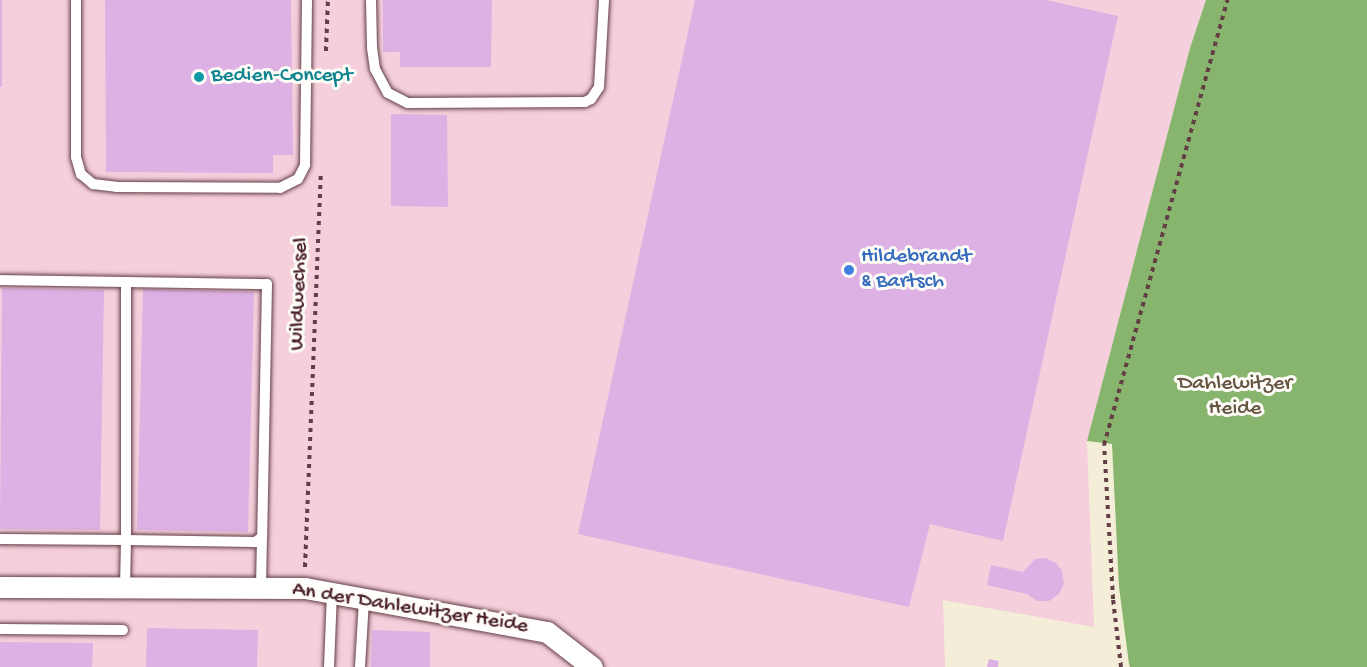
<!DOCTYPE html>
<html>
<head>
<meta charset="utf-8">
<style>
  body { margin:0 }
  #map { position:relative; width:1367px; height:667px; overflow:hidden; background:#f4eed9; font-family:"Gochi Hand",sans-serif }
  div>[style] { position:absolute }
  .built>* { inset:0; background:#f5cfdb }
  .forest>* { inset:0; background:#87b56d }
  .building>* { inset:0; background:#deb1e4 }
  .path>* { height:4px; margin-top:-2px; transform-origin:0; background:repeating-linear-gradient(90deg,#643e45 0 4.5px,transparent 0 9px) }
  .roads { filter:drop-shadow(0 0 2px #643e45) drop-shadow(0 0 2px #643e45) }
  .lane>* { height:10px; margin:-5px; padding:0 5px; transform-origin:5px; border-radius:5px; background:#fff }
  .street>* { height:21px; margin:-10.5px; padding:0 10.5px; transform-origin:10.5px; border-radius:10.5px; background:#fff }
  .dots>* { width:16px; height:16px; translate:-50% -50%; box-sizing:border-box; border:3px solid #fdfcf7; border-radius:50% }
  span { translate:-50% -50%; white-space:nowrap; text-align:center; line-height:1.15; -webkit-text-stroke:6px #fdfcf7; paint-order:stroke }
  .culture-label { font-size:22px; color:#0d838f }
  .left { translate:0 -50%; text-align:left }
  .shop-label { font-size:22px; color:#366cbe }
  .street-label { font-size:22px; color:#4a1f2b }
  .park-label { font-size:22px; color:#675544 }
</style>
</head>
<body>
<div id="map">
  <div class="built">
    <div style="clip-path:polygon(0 0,1206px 0,1190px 48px,1087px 441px,1094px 627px,943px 600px,945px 667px,0 667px)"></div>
  </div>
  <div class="forest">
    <div style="clip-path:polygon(1206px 0,1367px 0,1367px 667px,1130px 667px,1129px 664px,1119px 587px,1112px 444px,1087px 441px,1190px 48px)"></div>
  </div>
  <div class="building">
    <div style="clip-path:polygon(0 0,2px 0,2px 87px,0 87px)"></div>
    <div style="clip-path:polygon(105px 0,291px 0,293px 155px,273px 155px,273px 173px,106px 172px)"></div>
    <div style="clip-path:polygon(383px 0,492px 0,491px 67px,400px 67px,400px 52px,383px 52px)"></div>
    <div style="clip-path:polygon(695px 0,1046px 0,1118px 16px,1003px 541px,930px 524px,909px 607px,578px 534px)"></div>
    <div style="clip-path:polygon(391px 114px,447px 115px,448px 207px,391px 206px)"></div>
    <div style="clip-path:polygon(2px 288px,104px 290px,100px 530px,0 529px)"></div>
    <div style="clip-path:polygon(143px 289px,254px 292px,248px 532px,137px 530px)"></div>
    <div style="clip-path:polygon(1046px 558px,1056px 563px,1062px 571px,1064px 583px,1059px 594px,1049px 601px,1037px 601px,1027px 594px,987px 585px,991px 565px,1023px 572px,1035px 559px)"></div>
    <div style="clip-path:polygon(147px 628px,258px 630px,257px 667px,146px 667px)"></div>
    <div style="clip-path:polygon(372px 630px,430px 632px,430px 667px,371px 667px)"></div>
    <div style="clip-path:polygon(0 642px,93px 643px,92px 667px,0 667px)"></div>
    <div style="clip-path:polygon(989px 659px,999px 661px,998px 667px,987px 667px)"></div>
  </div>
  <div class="path">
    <div style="left:326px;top:51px;width:51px;rotate:-87.8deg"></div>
    <div style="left:305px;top:567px;width:395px;rotate:-87.7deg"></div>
    <div style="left:1121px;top:667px;width:68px;rotate:-96.7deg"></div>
    <div style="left:1113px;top:599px;width:154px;rotate:-93.3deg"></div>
    <div style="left:1104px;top:445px;width:462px;rotate:-74.5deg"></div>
  </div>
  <div class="roads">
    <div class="lane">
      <div style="left:76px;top:0;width:157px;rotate:90deg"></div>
      <div style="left:76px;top:157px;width:18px;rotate:74deg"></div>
      <div style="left:81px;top:174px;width:16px;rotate:40deg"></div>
      <div style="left:93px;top:184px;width:23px;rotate:7deg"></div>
      <div style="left:116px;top:187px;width:164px;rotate:0.3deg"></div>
      <div style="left:280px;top:188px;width:20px;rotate:-27deg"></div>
      <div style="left:298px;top:179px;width:16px;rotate:-63deg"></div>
      <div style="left:305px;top:165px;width:165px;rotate:-89.3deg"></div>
      <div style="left:371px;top:0;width:48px;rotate:88.8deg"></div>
      <div style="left:372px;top:48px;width:21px;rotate:82deg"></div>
      <div style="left:375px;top:69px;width:27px;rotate:62deg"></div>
      <div style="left:388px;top:93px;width:22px;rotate:27deg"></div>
      <div style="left:408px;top:103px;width:177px;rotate:-0.3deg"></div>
      <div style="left:585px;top:102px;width:7px;rotate:-27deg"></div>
      <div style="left:591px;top:99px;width:14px;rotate:-56deg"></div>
      <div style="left:599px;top:87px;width:87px;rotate:-86.7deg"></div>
      <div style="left:0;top:280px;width:267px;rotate:0.9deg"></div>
      <div style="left:267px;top:284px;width:253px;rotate:91.1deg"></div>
      <div style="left:262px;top:537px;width:9px;rotate:144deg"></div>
      <div style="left:255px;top:542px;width:129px;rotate:-179.1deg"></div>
      <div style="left:126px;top:540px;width:48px;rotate:91.2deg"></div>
      <div style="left:0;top:539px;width:126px;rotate:0.5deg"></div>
      <div style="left:126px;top:540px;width:258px;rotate:-90deg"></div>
      <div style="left:261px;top:588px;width:51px;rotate:-88.9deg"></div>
      <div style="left:0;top:629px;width:123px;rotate:0.5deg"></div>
      <div style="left:329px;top:667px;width:74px;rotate:-87.7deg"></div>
      <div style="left:360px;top:667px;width:68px;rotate:-86.6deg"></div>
    </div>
    <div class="street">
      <div style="left:0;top:587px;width:305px;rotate:0.2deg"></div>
      <div style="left:305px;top:588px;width:246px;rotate:10.3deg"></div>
      <div style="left:547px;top:632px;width:57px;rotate:37.9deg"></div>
    </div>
  </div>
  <div class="dots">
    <div style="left:199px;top:77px;background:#0f9aa8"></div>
    <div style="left:849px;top:270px;background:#3f7fe0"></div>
  </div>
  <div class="culture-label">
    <span class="left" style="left:211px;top:77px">Bedien-Concept</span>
  </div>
  <div class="shop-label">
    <span class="left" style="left:861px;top:270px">Hildebrandt<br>&amp; Bartsch</span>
  </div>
  <div class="street-label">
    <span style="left:300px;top:294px;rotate:-88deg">Wildwechsel</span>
    <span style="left:410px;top:609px;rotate:9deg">An der Dahlewitzer Heide</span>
  </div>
  <div class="park-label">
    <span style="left:1235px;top:397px">Dahlewitzer<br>Heide</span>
  </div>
</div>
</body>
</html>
